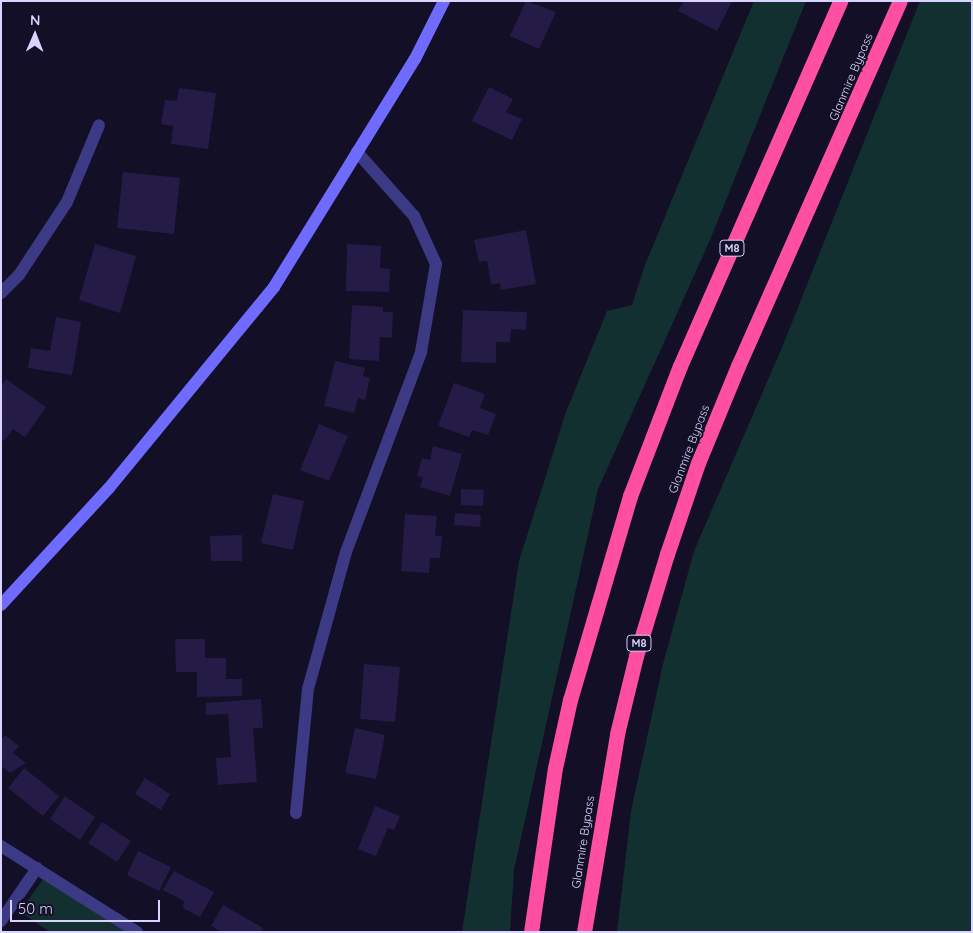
<!DOCTYPE html>
<html>
<head>
<meta charset="utf-8">
<style>
  body { margin:0 }
  #map { position:relative; width:973px; height:933px; overflow:hidden; background:#130f26; font-family:Quicksand,sans-serif }
  div>[style] { position:absolute }
  .green>* { inset:0; background:#12302f }
  .building>* { inset:0; background:#241b47 }
  .street>* { height:12px; margin:-6px; padding:0 6px; transform-origin:6px; border-radius:6px; background:#3d3a85 }
  .secondary>* { height:12px; margin:-6px; padding:0 6px; transform-origin:6px; border-radius:6px; background:#6f6bff }
  .highway>* { height:15px; margin:-7.5px; padding:0 7.5px; transform-origin:7.5px; border-radius:7.5px; background:#ff4fa3 }
  span { translate:-50% -50%; white-space:nowrap; text-align:center; line-height:1.15; -webkit-text-stroke:4px #130f26; paint-order:stroke }
  .shield-label span { padding:1px 4px; background:#130f26; border:1px solid; border-radius:4px; -webkit-text-stroke-width:0 }
  .shield-label { font-size:11px; color:#d9d4ff; font-weight:700 }
  .street-label { font-size:12px; color:#d9d4ff }
  .frame { position:absolute; inset:0; border:2px solid #d9d4ff; pointer-events:none }
  .north { position:absolute; left:10px; top:10px; width:50px; height:50px; -webkit-text-stroke:4px #130f26; paint-order:stroke; rotate:1deg; font-size:14px; font-weight:700; line-height:20px; text-align:center; color:#d9d4ff }
  .north::after { content:''; display:block; margin:auto; width:18px; height:22px; background:#d9d4ff; clip-path:polygon(50% 0,100% 100%,50% 72%,0 100%) }
  .scale { position:absolute; left:10px; top:900px; width:150px; height:22px; box-sizing:border-box; border:2px solid #d9d4ff; border-top:0; padding-left:6px; font-size:15px; line-height:18px; white-space:nowrap; color:#d9d4ff; -webkit-text-stroke:4px #130f26; paint-order:stroke }
</style>
</head>
<body>
<div id="map">
  <div class="green">
    <div style="clip-path:polygon(754px 1px,806px 1px,710px 240px,598px 489px,514px 870px,510px 932px,462px 932px,519px 561px,566px 412px,607px 311px,632px 305px,645px 265px)"></div>
    <div style="clip-path:polygon(920px 1px,972px 1px,972px 932px,617px 932px,631px 811px,663px 664px,694px 551px,783px 345px)"></div>
    <div style="clip-path:polygon(43px 879px,127px 932px,50px 932px,20px 912px)"></div>
  </div>
  <div class="building">
    <div style="clip-path:polygon(526px 1px,556px 12px,539px 49px,510px 36px)"></div>
    <div style="clip-path:polygon(684px 1px,732px 1px,717px 31px,678px 11px)"></div>
    <div style="clip-path:polygon(489px 87px,513px 99px,506px 112px,522px 119px,512px 140px,472px 121px)"></div>
    <div style="clip-path:polygon(179px 88px,216px 93px,208px 149px,171px 144px,173px 126px,161px 124px,165px 100px,177px 101px)"></div>
    <div style="clip-path:polygon(123px 172px,180px 178px,174px 234px,117px 228px)"></div>
    <div style="clip-path:polygon(526px 230px,536px 284px,501px 290px,500px 283px,491px 285px,487px 261px,479px 262px,474px 240px)"></div>
    <div style="clip-path:polygon(95px 244px,136px 256px,120px 313px,79px 300px)"></div>
    <div style="clip-path:polygon(347px 244px,381px 246px,380px 268px,390px 269px,389px 292px,346px 291px)"></div>
    <div style="clip-path:polygon(352px 305px,383px 307px,383px 312px,393px 312px,392px 338px,380px 337px,379px 361px,349px 359px)"></div>
    <div style="clip-path:polygon(463px 310px,527px 312px,526px 330px,511px 329px,510px 342px,496px 342px,496px 363px,461px 362px)"></div>
    <div style="clip-path:polygon(56px 317px,81px 322px,72px 375px,28px 368px,31px 348px,50px 351px)"></div>
    <div style="clip-path:polygon(335px 361px,365px 368px,363px 376px,370px 378px,365px 400px,358px 398px,354px 413px,324px 406px)"></div>
    <div style="clip-path:polygon(6px 379px,46px 407px,25px 437px,13px 429px,4px 441px,1px 439px,1px 386px)"></div>
    <div style="clip-path:polygon(454px 383px,485px 394px,480px 408px,496px 414px,488px 435px,472px 430px,469px 437px,438px 426px)"></div>
    <div style="clip-path:polygon(319px 424px,348px 436px,329px 481px,300px 470px)"></div>
    <div style="clip-path:polygon(433px 446px,462px 454px,450px 496px,420px 487px,423px 477px,417px 476px,422px 458px,430px 460px)"></div>
    <div style="clip-path:polygon(461px 489px,484px 490px,483px 506px,461px 505px)"></div>
    <div style="clip-path:polygon(273px 494px,304px 501px,293px 550px,261px 543px)"></div>
    <div style="clip-path:polygon(455px 513px,481px 515px,480px 527px,454px 525px)"></div>
    <div style="clip-path:polygon(405px 514px,437px 516px,435px 536px,442px 536px,440px 558px,430px 558px,429px 573px,401px 571px)"></div>
    <div style="clip-path:polygon(242px 535px,242px 561px,211px 561px,210px 536px)"></div>
    <div style="clip-path:polygon(175px 639px,205px 639px,205px 658px,226px 658px,226px 679px,242px 679px,242px 696px,197px 697px,197px 672px,176px 672px)"></div>
    <div style="clip-path:polygon(364px 664px,400px 667px,395px 722px,360px 719px)"></div>
    <div style="clip-path:polygon(261px 699px,263px 728px,253px 728px,257px 782px,218px 785px,216px 758px,231px 757px,228px 714px,206px 715px,206px 703px)"></div>
    <div style="clip-path:polygon(355px 728px,385px 735px,376px 779px,345px 773px)"></div>
    <div style="clip-path:polygon(5px 735px,19px 746px,13px 753px,26px 763px,10px 773px,1px 766px,1px 740px)"></div>
    <div style="clip-path:polygon(24px 768px,59px 796px,43px 816px,8px 788px)"></div>
    <div style="clip-path:polygon(145px 778px,170px 794px,161px 810px,135px 794px)"></div>
    <div style="clip-path:polygon(65px 796px,95px 817px,80px 840px,50px 819px)"></div>
    <div style="clip-path:polygon(375px 806px,400px 816px,394px 830px,388px 828px,376px 856px,358px 849px)"></div>
    <div style="clip-path:polygon(102px 822px,131px 841px,117px 862px,88px 843px)"></div>
    <div style="clip-path:polygon(138px 851px,171px 867px,159px 891px,127px 875px)"></div>
    <div style="clip-path:polygon(174px 871px,214px 892px,200px 917px,183px 908px,184px 901px,163px 890px)"></div>
    <div style="clip-path:polygon(223px 905px,263px 928px,261px 932px,221px 932px,211px 926px)"></div>
  </div>
  <div class="street">
    <div style="left:1px;top:293px;width:25px;rotate:-45deg"></div>
    <div style="left:19px;top:275px;width:87px;rotate:-56.7deg"></div>
    <div style="left:67px;top:202px;width:83px;rotate:-67.4deg"></div>
    <div style="left:296px;top:813px;width:125px;rotate:-84.5deg"></div>
    <div style="left:308px;top:689px;width:142px;rotate:-74.5deg"></div>
    <div style="left:346px;top:552px;width:214px;rotate:-69.4deg"></div>
    <div style="left:421px;top:352px;width:89px;rotate:-80.3deg"></div>
    <div style="left:436px;top:264px;width:53px;rotate:-114.6deg"></div>
    <div style="left:414px;top:216px;width:86px;rotate:-131.7deg"></div>
    <div style="left:1px;top:846px;width:161px;rotate:32.3deg"></div>
    <div style="left:1px;top:921px;width:64px;rotate:-55.8deg"></div>
  </div>
  <div class="secondary">
    <div style="left:1px;top:605px;width:159px;rotate:-47.3deg"></div>
    <div style="left:109px;top:488px;width:260px;rotate:-50.6deg"></div>
    <div style="left:274px;top:287px;width:268px;rotate:-58.3deg"></div>
    <div style="left:415px;top:59px;width:65px;rotate:-63.4deg"></div>
  </div>
  <div class="highway">
    <div style="left:531px;top:932px;width:166px;rotate:-81.7deg"></div>
    <div style="left:555px;top:768px;width:70px;rotate:-77.6deg"></div>
    <div style="left:570px;top:700px;width:213px;rotate:-73.6deg"></div>
    <div style="left:630px;top:496px;width:139px;rotate:-69deg"></div>
    <div style="left:680px;top:366px;width:399px;rotate:-66.3deg"></div>
    <div style="left:584px;top:932px;width:201px;rotate:-80.5deg"></div>
    <div style="left:617px;top:734px;width:80px;rotate:-76.3deg"></div>
    <div style="left:636px;top:656px;width:107px;rotate:-73.1deg"></div>
    <div style="left:667px;top:554px;width:96px;rotate:-71.2deg"></div>
    <div style="left:698px;top:463px;width:105px;rotate:-67.6deg"></div>
    <div style="left:738px;top:366px;width:399px;rotate:-66.1deg"></div>
  </div>
  <div class="shield-label">
    <span style="left:732px;top:248px">M8</span>
    <span style="left:639px;top:643px">M8</span>
  </div>
  <div class="street-label">
    <span style="left:851px;top:77px;rotate:-67deg">Glanmire Bypass</span>
    <span style="left:689px;top:449px;rotate:-69deg">Glanmire Bypass</span>
    <span style="left:583px;top:842px;rotate:-81deg">Glanmire Bypass</span>
  </div>
  <div class="frame"></div>
  <div class="north">N</div>
  <div class="scale">50 m</div>
</div>
</body>
</html>
